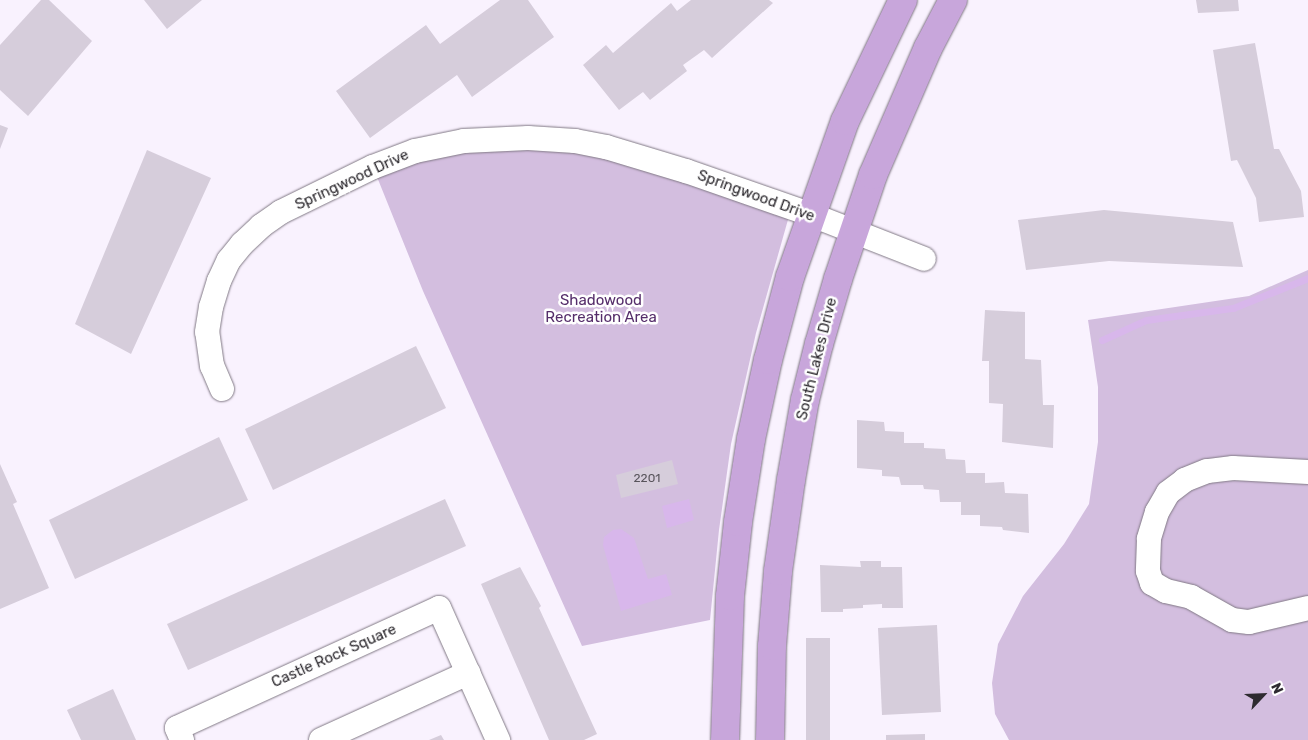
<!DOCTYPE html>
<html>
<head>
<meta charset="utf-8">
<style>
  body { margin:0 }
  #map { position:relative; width:1308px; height:740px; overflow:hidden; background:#f9f2fe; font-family:Rubik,sans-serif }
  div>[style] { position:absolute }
  .green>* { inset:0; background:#d3bedf }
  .water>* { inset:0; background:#d8b7eb }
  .stream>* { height:7px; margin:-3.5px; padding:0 3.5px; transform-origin:3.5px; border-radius:3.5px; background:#d8b7eb }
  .building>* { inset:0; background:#d6cddb }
  .roads { filter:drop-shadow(0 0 1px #817985) drop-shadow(0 0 1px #817985) }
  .minor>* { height:24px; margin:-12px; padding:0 12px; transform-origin:12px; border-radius:12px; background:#fff }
  .major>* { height:28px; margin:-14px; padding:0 14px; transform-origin:14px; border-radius:14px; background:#c8a6db }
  span { translate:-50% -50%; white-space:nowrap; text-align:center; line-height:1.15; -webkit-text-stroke:5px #fff; paint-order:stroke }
  .number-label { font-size:12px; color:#58545b }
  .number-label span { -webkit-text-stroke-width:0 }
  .street-label { font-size:15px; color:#2e2b30 }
  .park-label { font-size:15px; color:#552d6a }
  .north { position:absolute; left:1238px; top:670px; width:50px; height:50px; -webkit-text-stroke:4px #fff; paint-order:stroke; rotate:65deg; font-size:14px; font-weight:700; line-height:20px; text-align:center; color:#2e2b30 }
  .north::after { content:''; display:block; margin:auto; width:18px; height:22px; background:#2e2b30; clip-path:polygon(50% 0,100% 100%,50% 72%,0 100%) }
</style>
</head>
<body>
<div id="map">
  <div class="green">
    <div style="clip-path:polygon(528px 138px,791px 209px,756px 333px,731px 444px,719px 530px,710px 620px,582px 646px,423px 291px,373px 167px)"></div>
    <div style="clip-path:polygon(1308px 270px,1308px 740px,1009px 740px,995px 714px,992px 683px,998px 644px,1023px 596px,1064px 544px,1089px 504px,1098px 442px,1098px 387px,1088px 320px,1249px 296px)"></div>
  </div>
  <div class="water">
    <div style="clip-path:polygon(689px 499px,694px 520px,667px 528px,662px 506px)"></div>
    <div style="clip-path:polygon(621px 529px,634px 538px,648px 579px,666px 574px,672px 595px,621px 611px,603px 545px,604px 537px,613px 530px)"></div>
  </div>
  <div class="stream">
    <div style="left:1102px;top:340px;width:48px;rotate:-24.4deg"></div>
    <div style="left:1146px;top:320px;width:88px;rotate:-7.9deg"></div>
    <div style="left:1233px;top:308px;width:81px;rotate:-21.8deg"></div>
  </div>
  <div class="building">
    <div style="clip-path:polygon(41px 0,49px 0,92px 41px,28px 116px,0 90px,0 45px)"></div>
    <div style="clip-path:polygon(144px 0,202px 0,167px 29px)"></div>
    <div style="clip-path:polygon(500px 0,528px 0,554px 37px,472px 97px,457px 75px,370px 138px,336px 91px,426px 25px,440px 44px)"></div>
    <div style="clip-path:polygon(691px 0,769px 0,773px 3px,712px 58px,704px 50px,683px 65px,687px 71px,650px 100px,643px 92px,619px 110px,583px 65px,606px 45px,613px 53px,671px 3px,677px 11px)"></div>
    <div style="clip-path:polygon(1196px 0,1238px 0,1239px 11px,1198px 13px)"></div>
    <div style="clip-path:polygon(1255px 43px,1274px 149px,1279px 149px,1301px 191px,1304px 217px,1259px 222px,1256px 198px,1237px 160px,1231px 161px,1213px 50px)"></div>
    <div style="clip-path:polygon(0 125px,8px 128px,0 149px)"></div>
    <div style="clip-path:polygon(147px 150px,211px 178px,131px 354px,75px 324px)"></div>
    <div style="clip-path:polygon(1104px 210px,1233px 222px,1243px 267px,1109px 261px,1026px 270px,1018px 220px)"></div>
    <div style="clip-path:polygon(985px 310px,1025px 312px,1025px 359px,1041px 360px,1043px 405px,1054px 405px,1053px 448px,1002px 442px,1003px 404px,989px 403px,989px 361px,982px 361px)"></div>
    <div style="clip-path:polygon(416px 346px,446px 408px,273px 490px,245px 429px)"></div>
    <div style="clip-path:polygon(857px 420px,884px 422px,885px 431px,904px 432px,904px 443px,924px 443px,924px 448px,945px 449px,946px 459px,965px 460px,966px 473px,985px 473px,985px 483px,1004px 482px,1005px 493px,1028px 494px,1029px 533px,1003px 530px,1002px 527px,980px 526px,980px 515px,961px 515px,961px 502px,940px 502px,939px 490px,924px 489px,923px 485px,901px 485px,899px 477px,882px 476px,882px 470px,857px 468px)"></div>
    <div style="clip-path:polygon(219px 437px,248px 500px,75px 579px,49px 520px)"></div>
    <div style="clip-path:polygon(672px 460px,678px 484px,621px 498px,616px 475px)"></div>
    <div style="clip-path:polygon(0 464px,17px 502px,13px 504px,49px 588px,0 609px)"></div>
    <div style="clip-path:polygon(445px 499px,466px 546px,188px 670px,167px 624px)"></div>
    <div style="clip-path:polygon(860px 561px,881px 561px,881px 567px,902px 567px,903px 608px,882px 608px,882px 604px,863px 605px,863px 608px,843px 609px,843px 612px,821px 612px,820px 565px,861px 567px)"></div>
    <div style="clip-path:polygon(520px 567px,541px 606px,539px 608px,597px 734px,584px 740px,549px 740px,481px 584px)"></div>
    <div style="clip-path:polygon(937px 625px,941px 712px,882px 715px,878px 628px)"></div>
    <div style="clip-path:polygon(806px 638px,830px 638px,830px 740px,806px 740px)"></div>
    <div style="clip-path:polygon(113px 689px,136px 740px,81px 740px,67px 710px)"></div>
    <div style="clip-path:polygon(925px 734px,925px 740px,886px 740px,886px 735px)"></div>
    <div style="clip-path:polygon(441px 735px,444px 740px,429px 740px)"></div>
  </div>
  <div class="roads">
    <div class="minor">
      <div style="left:222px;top:389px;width:25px;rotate:-113deg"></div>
      <div style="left:212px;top:366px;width:34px;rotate:-98deg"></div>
      <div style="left:207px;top:332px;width:25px;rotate:-81deg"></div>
      <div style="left:211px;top:307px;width:27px;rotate:-73deg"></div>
      <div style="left:219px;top:281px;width:23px;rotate:-65deg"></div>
      <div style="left:229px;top:260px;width:21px;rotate:-51deg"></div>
      <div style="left:242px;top:244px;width:26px;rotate:-43deg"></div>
      <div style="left:261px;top:226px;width:24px;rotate:-35deg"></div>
      <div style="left:281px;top:212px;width:102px;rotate:-26.1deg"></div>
      <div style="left:373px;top:167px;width:45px;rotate:-20.9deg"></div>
      <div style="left:415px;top:151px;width:50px;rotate:-11.5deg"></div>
      <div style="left:464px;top:141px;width:64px;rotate:-2.7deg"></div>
      <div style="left:528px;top:138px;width:47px;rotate:3.7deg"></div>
      <div style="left:575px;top:141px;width:32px;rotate:11deg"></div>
      <div style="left:606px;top:147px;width:84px;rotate:16.7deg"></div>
      <div style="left:686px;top:171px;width:133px;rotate:19.2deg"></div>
      <div style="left:812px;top:215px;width:120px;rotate:21.4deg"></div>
      <div style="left:1308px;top:472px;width:75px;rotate:-176.9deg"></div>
      <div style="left:1233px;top:468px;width:26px;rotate:173deg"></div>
      <div style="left:1207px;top:471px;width:24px;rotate:158deg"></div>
      <div style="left:1185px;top:480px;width:21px;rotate:143deg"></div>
      <div style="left:1168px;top:493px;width:22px;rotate:120deg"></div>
      <div style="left:1157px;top:512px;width:28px;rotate:107deg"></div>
      <div style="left:1149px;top:539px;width:32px;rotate:92deg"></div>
      <div style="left:1148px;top:571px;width:13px;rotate:72deg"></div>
      <div style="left:1152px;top:583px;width:16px;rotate:30deg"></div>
      <div style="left:1166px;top:591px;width:26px;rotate:13deg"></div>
      <div style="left:1191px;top:597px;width:47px;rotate:29.3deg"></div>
      <div style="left:1232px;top:620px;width:17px;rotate:7deg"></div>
      <div style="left:1249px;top:622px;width:61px;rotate:-13.3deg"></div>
      <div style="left:182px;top:740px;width:13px;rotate:-113deg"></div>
      <div style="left:177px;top:728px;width:288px;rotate:-24.6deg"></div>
      <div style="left:439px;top:608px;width:145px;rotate:65.9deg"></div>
      <div style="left:321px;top:740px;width:162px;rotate:-24.5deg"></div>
    </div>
    <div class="major">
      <div style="left:725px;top:740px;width:144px;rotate:-88deg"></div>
      <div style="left:730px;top:596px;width:74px;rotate:-83.8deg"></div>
      <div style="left:738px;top:522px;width:84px;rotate:-81.1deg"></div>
      <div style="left:751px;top:439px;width:81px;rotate:-77.9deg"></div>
      <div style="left:768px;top:360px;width:86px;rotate:-75.2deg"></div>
      <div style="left:790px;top:277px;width:165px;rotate:-70.6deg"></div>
      <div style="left:845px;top:121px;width:134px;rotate:-64.4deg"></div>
      <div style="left:770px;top:740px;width:94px;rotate:-88.8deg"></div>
      <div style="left:772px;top:646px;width:75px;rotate:-85.4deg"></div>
      <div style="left:778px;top:571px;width:92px;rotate:-81.9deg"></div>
      <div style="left:791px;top:480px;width:81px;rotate:-80.1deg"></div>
      <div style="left:805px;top:400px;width:58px;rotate:-76deg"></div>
      <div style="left:819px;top:344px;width:68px;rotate:-73.7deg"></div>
      <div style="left:838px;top:279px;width:110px;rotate:-71.4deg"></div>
      <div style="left:873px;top:175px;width:138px;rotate:-66.6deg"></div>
      <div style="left:928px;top:48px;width:54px;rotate:-62.5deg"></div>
    </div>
  </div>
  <div class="number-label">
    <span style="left:647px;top:479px">2201</span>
  </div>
  <div class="street-label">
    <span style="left:352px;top:180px;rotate:-25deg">Springwood Drive</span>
    <span style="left:756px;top:196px;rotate:20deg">Springwood Drive</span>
    <span style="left:817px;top:359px;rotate:-76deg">South Lakes Drive</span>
    <span style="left:334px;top:656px;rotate:-24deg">Castle Rock Square</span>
  </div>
  <div class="park-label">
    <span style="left:601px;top:309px">Shadowood<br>Recreation Area</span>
  </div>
  <div class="north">N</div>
</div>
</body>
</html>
